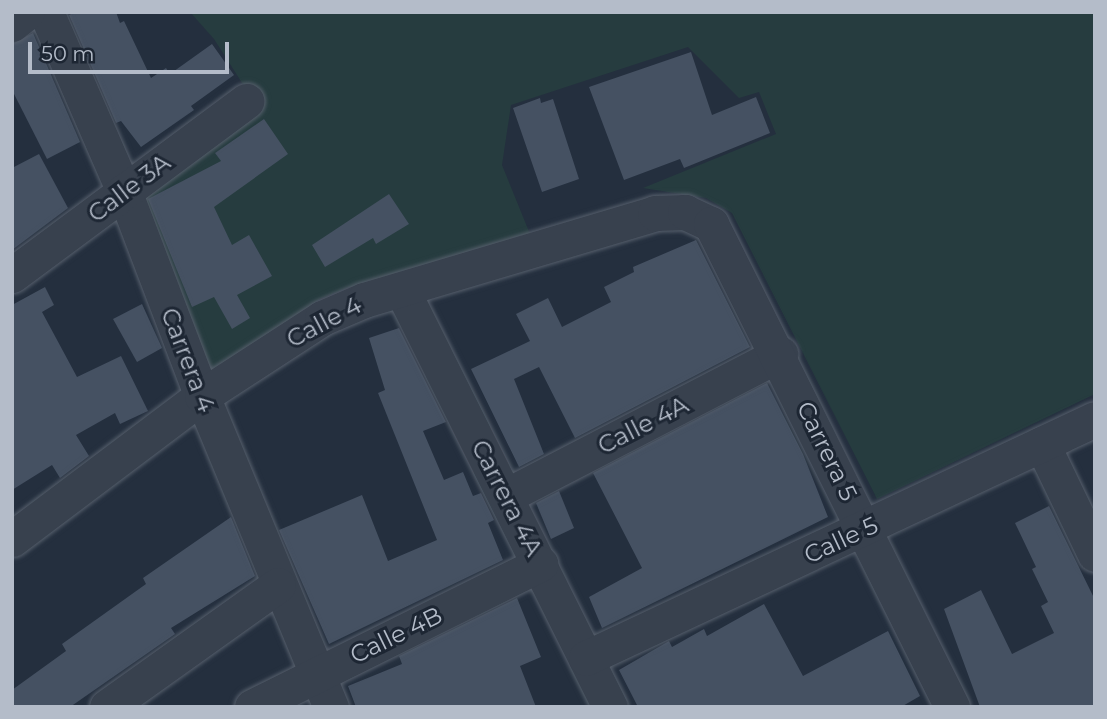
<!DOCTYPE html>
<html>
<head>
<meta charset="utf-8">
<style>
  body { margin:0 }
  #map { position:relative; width:1107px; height:719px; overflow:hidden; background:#242f3e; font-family:Montserrat,sans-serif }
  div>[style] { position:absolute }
  .green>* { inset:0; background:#263c3f }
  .building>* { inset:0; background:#455162 }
  .roads { filter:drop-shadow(0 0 2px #565f6c) drop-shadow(0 0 2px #565f6c) }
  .minor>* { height:35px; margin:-17.5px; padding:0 17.5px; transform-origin:17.5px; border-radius:17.5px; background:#38414e }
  span { translate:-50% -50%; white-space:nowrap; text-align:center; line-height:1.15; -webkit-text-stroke:6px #1d2633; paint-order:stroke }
  .street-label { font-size:24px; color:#b4bcc9 }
  .frame { position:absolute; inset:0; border:14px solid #b4bcc9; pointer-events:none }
  .scale { position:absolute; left:28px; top:42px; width:201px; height:32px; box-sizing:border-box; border:4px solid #b4bcc9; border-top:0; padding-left:9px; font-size:21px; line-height:24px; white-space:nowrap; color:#b4bcc9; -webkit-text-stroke:5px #1d2633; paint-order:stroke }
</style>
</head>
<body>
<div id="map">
  <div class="green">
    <div style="clip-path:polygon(190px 12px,1095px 12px,1095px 394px,877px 499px,732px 213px,706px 198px,643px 188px,776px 134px,759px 92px,739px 98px,688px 47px,511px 105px,502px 165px,534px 244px,347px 288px,320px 299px,210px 374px,137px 198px,258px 108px,214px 39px)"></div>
  </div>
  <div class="building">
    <div style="clip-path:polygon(75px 12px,116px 12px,120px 23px,124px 21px,151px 78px,166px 68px,170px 74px,212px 44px,234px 75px,191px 106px,194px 110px,141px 147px,121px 121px,116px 123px,69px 15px)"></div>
    <div style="clip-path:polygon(33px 33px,80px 142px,47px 159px,12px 90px,12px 44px)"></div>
    <div style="clip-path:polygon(691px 52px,712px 115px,756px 97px,770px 133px,684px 168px,680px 159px,624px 180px,589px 87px)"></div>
    <div style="clip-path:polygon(540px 98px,541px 103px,553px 99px,579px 179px,542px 192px,513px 108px)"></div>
    <div style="clip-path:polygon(264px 119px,288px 154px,214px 207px,232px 245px,249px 235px,272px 276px,237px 295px,250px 318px,232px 329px,214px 297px,192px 307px,148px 199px,221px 161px,215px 153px)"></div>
    <div style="clip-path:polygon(39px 154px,68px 208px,12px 250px,12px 168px)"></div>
    <div style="clip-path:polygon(389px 194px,409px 224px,376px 244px,373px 238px,325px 267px,312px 245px)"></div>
    <div style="clip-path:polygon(696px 240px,750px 347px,575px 438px,539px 367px,514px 379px,544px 454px,519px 467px,471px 369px,530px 341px,516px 314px,548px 298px,562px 327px,611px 302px,604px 287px,634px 272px,633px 267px)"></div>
    <div style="clip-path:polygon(45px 287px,54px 305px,42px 312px,77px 377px,121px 356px,148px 411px,120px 424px,115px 413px,76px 435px,89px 456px,60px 478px,52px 465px,12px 490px,12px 305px)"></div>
    <div style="clip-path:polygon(142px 304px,162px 348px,137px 362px,113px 319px)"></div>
    <div style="clip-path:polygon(399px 328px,446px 422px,423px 431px,444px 480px,463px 472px,473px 496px,481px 493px,494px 520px,488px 523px,503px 560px,329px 644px,279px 530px,362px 495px,388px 561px,437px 540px,378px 393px,385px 390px,369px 338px)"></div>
    <div style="clip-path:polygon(767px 383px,803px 454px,828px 517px,602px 628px,589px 597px,642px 568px,593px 473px)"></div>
    <div style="clip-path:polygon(559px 491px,574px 528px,551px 539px,536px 503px)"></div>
    <div style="clip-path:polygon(1049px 506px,1095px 600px,1095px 707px,980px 707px,944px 609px,981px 590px,1012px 654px,1054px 633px,1041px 606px,1048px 602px,1032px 569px,1036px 567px,1015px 523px)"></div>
    <div style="clip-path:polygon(231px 517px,255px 576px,171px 628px,175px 634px,70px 707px,12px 707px,12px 690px,66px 651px,62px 644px,146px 584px,143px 578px)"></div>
    <div style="clip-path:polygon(517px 598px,541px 657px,520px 666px,536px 707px,356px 707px,348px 686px,402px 664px,399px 656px)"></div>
    <div style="clip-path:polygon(764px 604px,803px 676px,888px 631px,920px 696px,901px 707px,638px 707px,619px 670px,669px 641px,672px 647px,704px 629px,707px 636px)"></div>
  </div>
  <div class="roads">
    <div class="minor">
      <div style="left:46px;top:12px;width:195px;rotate:66.5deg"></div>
      <div style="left:124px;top:191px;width:219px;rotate:69.2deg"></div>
      <div style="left:202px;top:396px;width:337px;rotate:67.5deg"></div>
      <div style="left:12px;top:24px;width:19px;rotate:-39deg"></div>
      <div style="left:12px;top:275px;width:292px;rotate:-36.6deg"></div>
      <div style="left:402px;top:290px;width:466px;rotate:63.5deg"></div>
      <div style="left:1042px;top:444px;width:122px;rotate:64.3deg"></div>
      <div style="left:506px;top:496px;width:309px;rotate:-27.4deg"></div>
      <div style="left:12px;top:539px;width:238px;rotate:-37deg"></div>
      <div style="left:202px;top:396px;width:143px;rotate:-33deg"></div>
      <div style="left:322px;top:318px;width:46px;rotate:-23.2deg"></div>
      <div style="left:364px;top:300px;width:304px;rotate:-16.6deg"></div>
      <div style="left:655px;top:213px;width:30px;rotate:-2deg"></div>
      <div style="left:685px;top:212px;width:29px;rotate:25deg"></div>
      <div style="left:711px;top:224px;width:540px;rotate:63.48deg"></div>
      <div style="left:586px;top:658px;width:562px;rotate:-25.15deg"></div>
      <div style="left:107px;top:707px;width:210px;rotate:-35.5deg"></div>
      <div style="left:252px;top:707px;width:322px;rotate:-26.4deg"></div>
    </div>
  </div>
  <div class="street-label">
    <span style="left:129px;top:188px;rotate:-37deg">Calle 3A</span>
    <span style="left:324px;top:322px;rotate:-28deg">Calle 4</span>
    <span style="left:188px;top:360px;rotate:69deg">Carrera 4</span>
    <span style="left:643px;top:425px;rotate:-27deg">Calle 4A</span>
    <span style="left:827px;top:451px;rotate:64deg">Carrera 5</span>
    <span style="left:507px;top:498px;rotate:63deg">Carrera 4A</span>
    <span style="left:841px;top:540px;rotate:-25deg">Calle 5</span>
    <span style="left:396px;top:635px;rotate:-26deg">Calle 4B</span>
  </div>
  <div class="frame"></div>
  <div class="scale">50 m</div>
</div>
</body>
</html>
